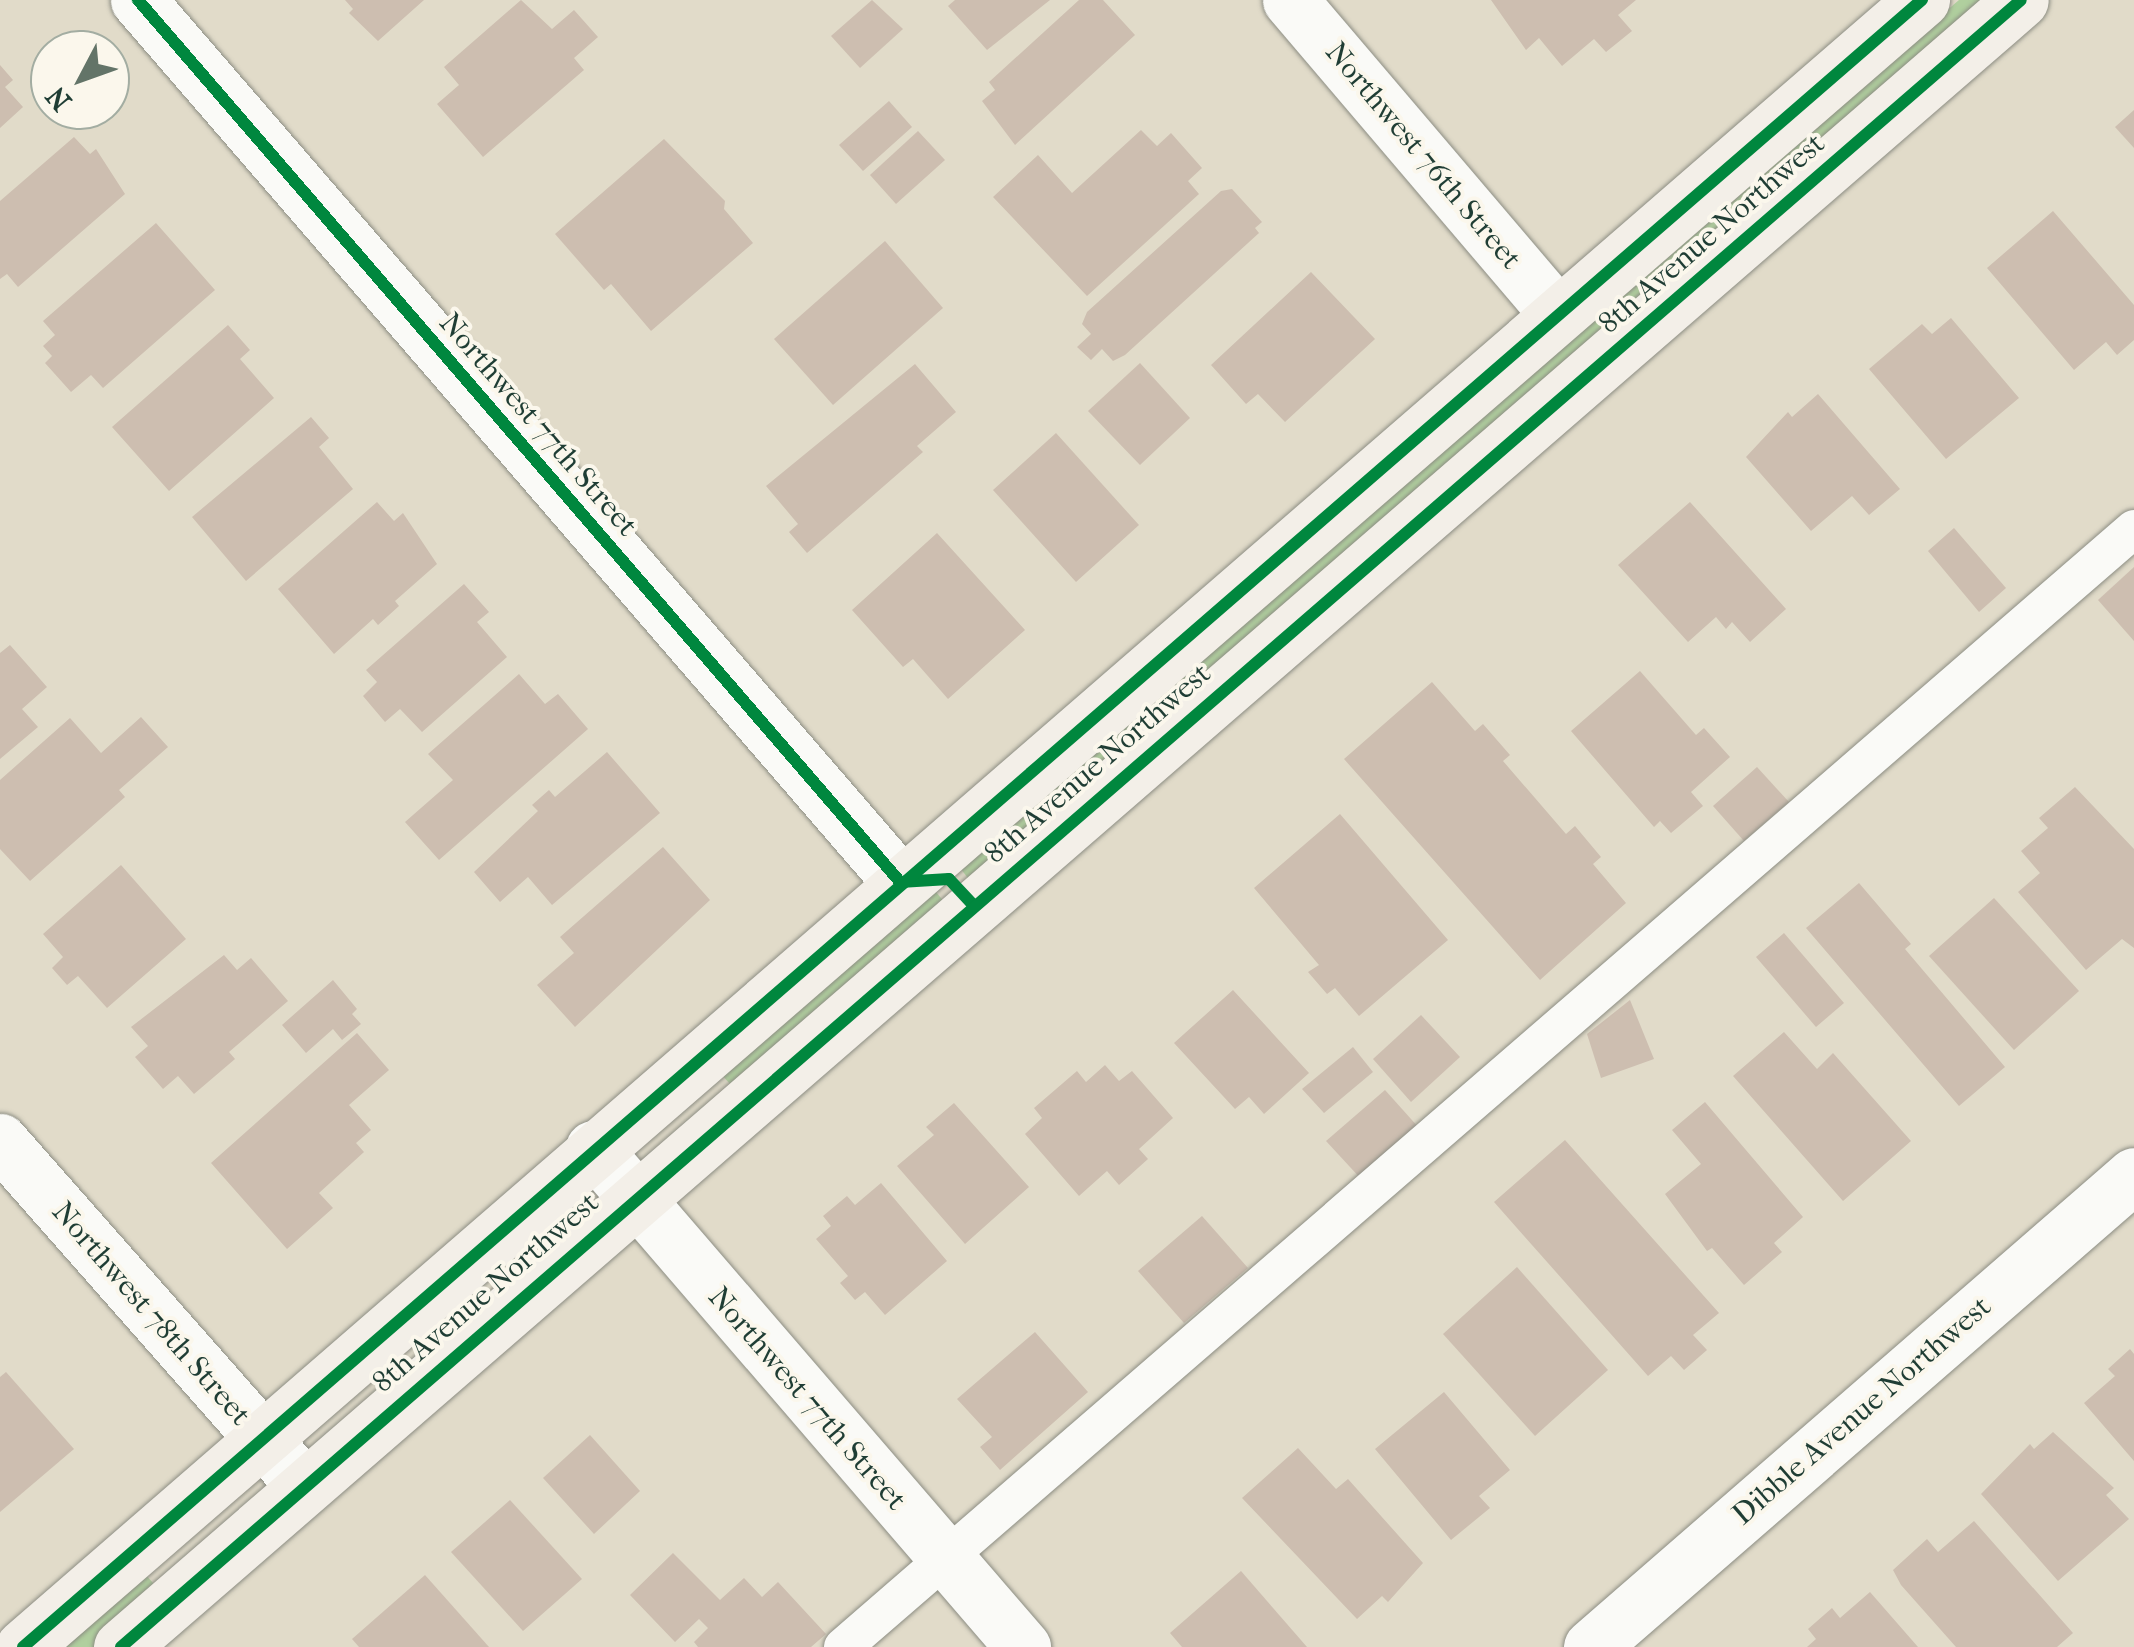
<!DOCTYPE html>
<html>
<head>
<meta charset="utf-8">
<style>
  body { margin:0 }
  #map { position:relative; width:2134px; height:1647px; overflow:hidden; background:#e1dbc9; font-family:"IM FELL French Canon",serif }
  div>[style] { position:absolute }
  .green>* { inset:0; background:#b0cf9e }
  .building>* { inset:0; background:#cdbeb0 }
  .roads { filter:drop-shadow(0 0 2px #8c8d83) drop-shadow(0 0 2px #8c8d83) }
  .lane>* { height:38px; margin:-19px; padding:0 19px; transform-origin:19px; border-radius:19px; background:#fafaf7 }
  .street>* { height:55px; margin:-27.5px; padding:0 27.5px; transform-origin:27.5px; border-radius:27.5px; background:#fafaf7 }
  .secondary>* { height:55px; margin:-27.5px; padding:0 27.5px; transform-origin:27.5px; border-radius:27.5px; background:#f3efe8 }
  .cycleway>* { height:12px; margin:-6px; padding:0 6px; transform-origin:6px; border-radius:6px; background:#00873e }
  span { translate:-50% -50%; white-space:nowrap; text-align:center; line-height:1.15; -webkit-text-stroke:8px #fbf7ec; paint-order:stroke }
  .street-label { font-size:30px; color:#1f3d34 }
  .north { position:absolute; left:30px; top:30px; width:100px; height:100px; box-sizing:border-box; background:#fbf7ec; border:2px solid #a3ada2; border-radius:50%; rotate:229deg; font-size:28px; font-weight:700; line-height:40px; text-align:center; color:#1f3d34 }
  .north::after { content:''; display:block; margin:auto; width:35px; height:45px; background:#637468; clip-path:polygon(50% 0,100% 100%,50% 72%,0 100%) }
</style>
</head>
<body>
<div id="map">
  <div class="green">
    <div style="clip-path:polygon(1959px 0,1994px 0,970px 881px,958px 865px)"></div>
    <div style="clip-path:polygon(932px 887px,945px 903px,732px 1086px,718px 1071px)"></div>
    <div style="clip-path:polygon(146px 1575px,160px 1591px,96px 1647px,64px 1647px)"></div>
  </div>
  <div class="building">
    <div style="clip-path:polygon(345px 0,424px 0,378px 41px,349px 13px,353px 9px)"></div>
    <div style="clip-path:polygon(521px 0,552px 29px,574px 10px,598px 37px,574px 58px,584px 70px,483px 157px,437px 104px,459px 85px,444px 67px)"></div>
    <div style="clip-path:polygon(872px 0,903px 29px,860px 68px,831px 36px)"></div>
    <div style="clip-path:polygon(955px 0,1050px 0,987px 50px,948px 6px)"></div>
    <div style="clip-path:polygon(1079px 0,1103px 0,1135px 35px,1015px 145px,982px 101px,995px 90px,989px 82px)"></div>
    <div style="clip-path:polygon(1491px 0,1636px 0,1618px 15px,1632px 31px,1606px 52px,1594px 39px,1562px 66px,1539px 38px,1526px 50px)"></div>
    <div style="clip-path:polygon(0 65px,13px 80px,5px 87px,23px 107px,0 128px)"></div>
    <div style="clip-path:polygon(889px 101px,912px 127px,863px 171px,839px 145px)"></div>
    <div style="clip-path:polygon(2134px 110px,2134px 148px,2115px 127px)"></div>
    <div style="clip-path:polygon(1141px 130px,1157px 146px,1171px 133px,1202px 168px,1188px 181px,1199px 194px,1087px 296px,993px 197px,1038px 155px,1072px 193px)"></div>
    <div style="clip-path:polygon(918px 131px,945px 160px,896px 204px,870px 175px)"></div>
    <div style="clip-path:polygon(74px 137px,90px 154px,96px 149px,125px 194px,18px 287px,7px 274px,0 279px,0 201px)"></div>
    <div style="clip-path:polygon(664px 139px,725px 201px,724px 209px,753px 243px,651px 331px,611px 284px,604px 290px,555px 234px)"></div>
    <div style="clip-path:polygon(1232px 189px,1262px 222px,1255px 228px,1259px 233px,1125px 355px,1113px 361px,1102px 349px,1091px 360px,1077px 347px,1091px 334px,1082px 324px,1087px 312px,1221px 191px)"></div>
    <div style="clip-path:polygon(2053px 211px,2134px 305px,2134px 340px,2117px 355px,2106px 342px,2074px 370px,1987px 268px)"></div>
    <div style="clip-path:polygon(156px 223px,215px 290px,103px 388px,91px 375px,71px 392px,45px 363px,52px 356px,43px 346px,55px 335px,43px 321px)"></div>
    <div style="clip-path:polygon(885px 241px,943px 308px,833px 405px,774px 339px)"></div>
    <div style="clip-path:polygon(1311px 272px,1375px 339px,1285px 422px,1258px 394px,1246px 404px,1211px 365px)"></div>
    <div style="clip-path:polygon(1951px 318px,2019px 398px,1946px 459px,1869px 369px,1922px 324px,1932px 334px)"></div>
    <div style="clip-path:polygon(228px 325px,250px 350px,240px 359px,274px 398px,169px 491px,112px 427px)"></div>
    <div style="clip-path:polygon(1140px 363px,1190px 418px,1140px 465px,1088px 411px)"></div>
    <div style="clip-path:polygon(915px 364px,956px 412px,917px 446px,923px 452px,807px 553px,789px 532px,798px 524px,766px 486px)"></div>
    <div style="clip-path:polygon(1818px 394px,1900px 489px,1869px 515px,1852px 496px,1811px 531px,1746px 457px,1788px 412px,1792px 417px)"></div>
    <div style="clip-path:polygon(311px 417px,329px 438px,319px 447px,353px 489px,246px 581px,192px 517px)"></div>
    <div style="clip-path:polygon(1056px 433px,1139px 525px,1076px 582px,993px 490px)"></div>
    <div style="clip-path:polygon(377px 502px,394px 521px,403px 513px,437px 564px,395px 601px,399px 606px,378px 625px,373px 619px,334px 654px,278px 589px)"></div>
    <div style="clip-path:polygon(1690px 502px,1786px 609px,1750px 642px,1732px 622px,1726px 629px,1716px 617px,1688px 642px,1618px 565px)"></div>
    <div style="clip-path:polygon(1954px 528px,2006px 588px,1979px 612px,1928px 551px)"></div>
    <div style="clip-path:polygon(937px 533px,1025px 630px,948px 699px,913px 659px,903px 667px,852px 610px)"></div>
    <div style="clip-path:polygon(2134px 567px,2134px 641px,2098px 600px)"></div>
    <div style="clip-path:polygon(464px 584px,489px 612px,477px 622px,507px 657px,422px 732px,400px 709px,385px 722px,363px 696px,377px 682px,366px 670px)"></div>
    <div style="clip-path:polygon(10px 645px,47px 687px,22px 709px,38px 727px,0 759px,0 653px)"></div>
    <div style="clip-path:polygon(1640px 671px,1696px 735px,1704px 728px,1730px 757px,1691px 792px,1703px 806px,1671px 833px,1660px 821px,1654px 827px,1571px 731px)"></div>
    <div style="clip-path:polygon(519px 674px,545px 704px,558px 694px,588px 729px,439px 860px,405px 822px,453px 780px,428px 754px)"></div>
    <div style="clip-path:polygon(1432px 682px,1475px 731px,1483px 724px,1510px 755px,1503px 761px,1566px 834px,1575px 826px,1601px 857px,1593px 864px,1626px 903px,1540px 980px,1344px 759px)"></div>
    <div style="clip-path:polygon(141px 717px,168px 747px,119px 790px,125px 797px,30px 881px,0 849px,0 780px,70px 718px,101px 753px)"></div>
    <div style="clip-path:polygon(607px 752px,660px 813px,552px 905px,528px 877px,500px 902px,474px 872px,538px 811px,532px 805px,549px 790px,555px 797px)"></div>
    <div style="clip-path:polygon(1757px 767px,1789px 802px,1744px 841px,1713px 806px)"></div>
    <div style="clip-path:polygon(2075px 787px,2134px 849px,2134px 948px,2122px 939px,2086px 970px,2018px 892px,2040px 873px,2021px 851px,2048px 828px,2039px 818px)"></div>
    <div style="clip-path:polygon(1340px 814px,1448px 940px,1359px 1016px,1335px 988px,1327px 994px,1308px 972px,1319px 965px,1254px 888px)"></div>
    <div style="clip-path:polygon(663px 847px,710px 900px,575px 1027px,537px 985px,574px 953px,560px 937px)"></div>
    <div style="clip-path:polygon(121px 865px,186px 939px,107px 1008px,78px 976px,67px 985px,52px 968px,63px 957px,43px 934px)"></div>
    <div style="clip-path:polygon(1859px 883px,1911px 944px,1905px 949px,2005px 1067px,1959px 1106px,1806px 928px)"></div>
    <div style="clip-path:polygon(1994px 898px,2079px 991px,2014px 1050px,1929px 956px)"></div>
    <div style="clip-path:polygon(1784px 933px,1844px 1003px,1816px 1027px,1756px 957px)"></div>
    <div style="clip-path:polygon(224px 955px,237px 970px,251px 958px,288px 1001px,229px 1052px,235px 1059px,194px 1094px,178px 1076px,163px 1089px,135px 1057px,148px 1046px,131px 1027px)"></div>
    <div style="clip-path:polygon(333px 980px,357px 1009px,352px 1014px,361px 1024px,342px 1040px,333px 1029px,306px 1053px,282px 1025px)"></div>
    <div style="clip-path:polygon(1233px 990px,1309px 1073px,1264px 1114px,1249px 1097px,1235px 1109px,1174px 1043px)"></div>
    <div style="clip-path:polygon(1630px 1000px,1654px 1059px,1601px 1078px,1587px 1034px)"></div>
    <div style="clip-path:polygon(1421px 1015px,1460px 1057px,1411px 1102px,1373px 1059px)"></div>
    <div style="clip-path:polygon(1784px 1032px,1817px 1069px,1833px 1053px,1911px 1141px,1843px 1201px,1733px 1076px)"></div>
    <div style="clip-path:polygon(357px 1033px,389px 1070px,349px 1105px,371px 1130px,356px 1143px,364px 1152px,319px 1193px,333px 1208px,287px 1249px,211px 1163px)"></div>
    <div style="clip-path:polygon(1353px 1047px,1373px 1072px,1324px 1113px,1302px 1089px)"></div>
    <div style="clip-path:polygon(1105px 1065px,1119px 1081px,1132px 1071px,1173px 1118px,1139px 1149px,1148px 1159px,1119px 1185px,1107px 1171px,1079px 1196px,1025px 1134px,1042px 1118px,1034px 1108px,1077px 1071px,1086px 1082px)"></div>
    <div style="clip-path:polygon(1385px 1090px,1420px 1129px,1362px 1180px,1326px 1141px)"></div>
    <div style="clip-path:polygon(1705px 1102px,1803px 1217px,1774px 1243px,1782px 1252px,1744px 1285px,1712px 1248px,1707px 1251px,1665px 1194px,1701px 1164px,1672px 1130px)"></div>
    <div style="clip-path:polygon(954px 1103px,1029px 1187px,965px 1244px,897px 1166px,934px 1135px,926px 1127px)"></div>
    <div style="clip-path:polygon(1565px 1140px,1719px 1313px,1693px 1335px,1707px 1350px,1684px 1370px,1671px 1356px,1648px 1376px,1494px 1202px)"></div>
    <div style="clip-path:polygon(881px 1183px,947px 1261px,885px 1315px,865px 1292px,855px 1300px,840px 1283px,848px 1276px,816px 1239px,831px 1226px,823px 1216px,847px 1196px,855px 1205px)"></div>
    <div style="clip-path:polygon(1202px 1216px,1248px 1268px,1184px 1323px,1138px 1271px)"></div>
    <div style="clip-path:polygon(1517px 1267px,1608px 1370px,1535px 1436px,1443px 1334px)"></div>
    <div style="clip-path:polygon(1035px 1332px,1088px 1392px,1000px 1470px,980px 1447px,992px 1437px,957px 1399px)"></div>
    <div style="clip-path:polygon(2130px 1349px,2134px 1354px,2134px 1461px,2084px 1403px,2115px 1376px,2108px 1369px)"></div>
    <div style="clip-path:polygon(6px 1372px,74px 1449px,0 1512px,0 1377px)"></div>
    <div style="clip-path:polygon(1444px 1392px,1510px 1470px,1479px 1496px,1490px 1508px,1451px 1540px,1375px 1449px)"></div>
    <div style="clip-path:polygon(2053px 1432px,2114px 1488px,2106px 1495px,2129px 1519px,2058px 1581px,1981px 1494px,2030px 1444px,2034px 1449px)"></div>
    <div style="clip-path:polygon(590px 1435px,640px 1491px,594px 1534px,543px 1478px)"></div>
    <div style="clip-path:polygon(1298px 1448px,1336px 1489px,1348px 1479px,1423px 1563px,1388px 1602px,1382px 1596px,1357px 1619px,1242px 1498px)"></div>
    <div style="clip-path:polygon(510px 1500px,582px 1579px,523px 1631px,451px 1552px)"></div>
    <div style="clip-path:polygon(1974px 1521px,2073px 1633px,2057px 1647px,1956px 1647px,1901px 1585px,1893px 1570px,1927px 1539px,1938px 1552px)"></div>
    <div style="clip-path:polygon(673px 1553px,720px 1600px,744px 1578px,762px 1597px,778px 1582px,826px 1634px,811px 1647px,698px 1647px,694px 1642px,708px 1628px,699px 1619px,675px 1642px,630px 1595px)"></div>
    <div style="clip-path:polygon(1241px 1571px,1307px 1647px,1182px 1647px,1170px 1633px)"></div>
    <div style="clip-path:polygon(425px 1575px,489px 1647px,359px 1647px,352px 1639px)"></div>
    <div style="clip-path:polygon(1870px 1592px,1918px 1647px,1807px 1647px,1816px 1639px,1808px 1629px,1832px 1608px,1840px 1618px)"></div>
  </div>
  <div class="roads">
    <div class="lane">
      <div style="left:843px;top:1647px;width:1708px;rotate:-40.89deg"></div>
    </div>
    <div class="street">
      <div style="left:138px;top:0;width:1166px;rotate:49.17deg"></div>
      <div style="left:1290px;top:0;width:411px;rotate:49.6deg"></div>
      <div style="left:0;top:1141px;width:458px;rotate:48.6deg"></div>
      <div style="left:593px;top:1148px;width:659px;rotate:49.25deg"></div>
      <div style="left:1591px;top:1647px;width:719px;rotate:-41deg"></div>
    </div>
    <div class="secondary">
      <div style="left:23px;top:1647px;width:2514px;rotate:-40.94deg"></div>
      <div style="left:121px;top:1647px;width:2514px;rotate:-40.92deg"></div>
    </div>
  </div>
  <div class="cycleway">
    <div style="left:138px;top:0;width:1166px;rotate:49.17deg"></div>
    <div style="left:900px;top:882px;width:49px;rotate:-3.5deg"></div>
    <div style="left:949px;top:879px;width:35px;rotate:47deg"></div>
    <div style="left:23px;top:1647px;width:2514px;rotate:-40.94deg"></div>
    <div style="left:121px;top:1647px;width:2514px;rotate:-40.92deg"></div>
  </div>
  <div class="street-label">
    <span style="left:1423px;top:156px;rotate:50deg">Northwest 76th Street</span>
    <span style="left:1712px;top:234px;rotate:-41deg">8th Avenue Northwest</span>
    <span style="left:538px;top:425px;rotate:49deg">Northwest 77th Street</span>
    <span style="left:1098px;top:764px;rotate:-41deg">8th Avenue Northwest</span>
    <span style="left:486px;top:1293px;rotate:-41deg">8th Avenue Northwest</span>
    <span style="left:151px;top:1314px;rotate:49deg">Northwest 78th Street</span>
    <span style="left:807px;top:1399px;rotate:49deg">Northwest 77th Street</span>
    <span style="left:1862px;top:1411px;rotate:-41deg">Dibble Avenue Northwest</span>
  </div>
  <div class="north">N</div>
</div>
</body>
</html>
